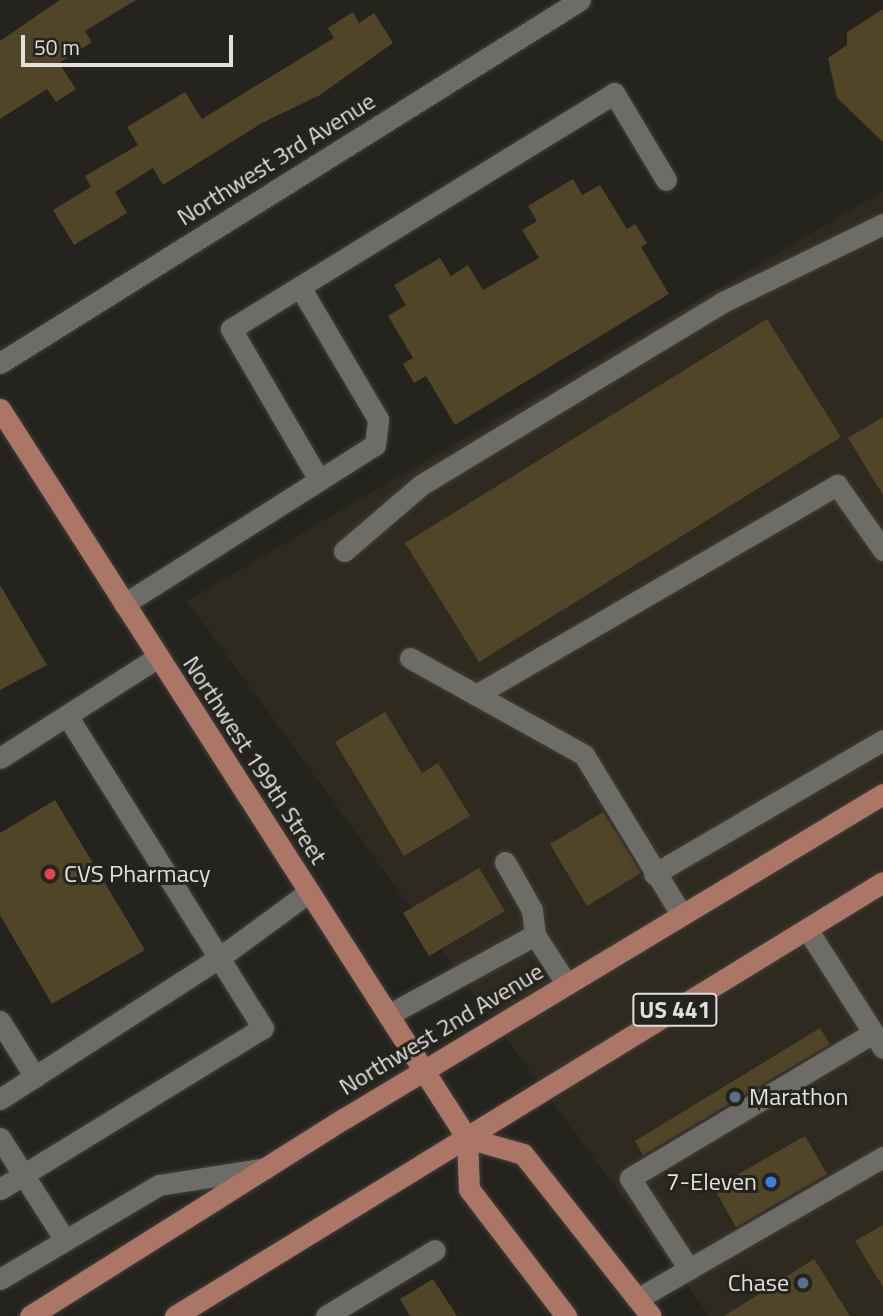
<!DOCTYPE html>
<html>
<head>
<meta charset="utf-8">
<style>
  body { margin:0 }
  #map { position:relative; width:883px; height:1316px; overflow:hidden; background:#25231e; font-family:"Titillium Web",sans-serif }
  div>[style] { position:absolute }
  .built>* { inset:0; background:#2f2a20 }
  .building>* { inset:0; background:#514527 }
  .roads { filter:drop-shadow(0 0 2px #413f3b) drop-shadow(0 0 2px #413f3b) }
  .minor>* { height:21px; margin:-10.5px; padding:0 10.5px; transform-origin:10.5px; border-radius:10.5px; background:#6e6c66 }
  .major>* { height:21px; margin:-10.5px; padding:0 10.5px; transform-origin:10.5px; border-radius:10.5px; background:#ac7667 }
  .dots>* { width:19px; height:19px; translate:-50% -50%; box-sizing:border-box; border:4px solid #25231e; border-radius:50% }
  span { translate:-50% -50%; white-space:nowrap; text-align:center; line-height:1.15; -webkit-text-stroke:6px #25231e; paint-order:stroke }
  .shield-label span { padding:2px 5px; background:#25231e; border:2px solid; border-radius:5px; -webkit-text-stroke-width:0 }
  .shield-label { font-size:23px; color:#e1e0dc; font-weight:700 }
  .street-label { font-size:24px; color:#e1e0dc }
  .poi-label { font-size:24px; color:#e1e0dc }
  .left { translate:0 -50%; text-align:left }
  .right { translate:-100% -50%; text-align:right }
  .scale { position:absolute; left:21px; top:35px; width:212px; height:32px; box-sizing:border-box; border:4px solid #e1e0dc; border-top:0; padding-left:9px; font-size:21px; line-height:24px; white-space:nowrap; color:#e1e0dc; -webkit-text-stroke:5px #25231e; paint-order:stroke }
</style>
</head>
<body>
<div id="map">
  <div class="built">
    <div style="clip-path:polygon(883px 191px,883px 1316px,709px 1316px,187px 601px)"></div>
  </div>
  <div class="building">
    <div style="clip-path:polygon(60px 0,136px 0,85px 31px,92px 42px,59px 63px,76px 89px,56px 102px,47px 89px,0 119px,0 41px)"></div>
    <div style="clip-path:polygon(883px 9px,883px 142px,837px 98px,828px 58px,847px 45px,847px 32px)"></div>
    <div style="clip-path:polygon(353px 12px,359px 23px,374px 13px,393px 43px,320px 95px,262px 123px,163px 185px,153px 168px,115px 192px,127px 213px,74px 245px,53px 210px,91px 187px,85px 176px,138px 145px,127px 127px,185px 92px,202px 119px,334px 38px,328px 28px)"></div>
    <div style="clip-path:polygon(573px 179px,582px 195px,600px 185px,627px 229px,635px 224px,647px 243px,641px 247px,669px 294px,455px 425px,426px 376px,414px 383px,403px 364px,413px 358px,388px 316px,406px 305px,394px 285px,440px 258px,451px 276px,468px 265px,483px 290px,539px 258px,522px 230px,537px 221px,528px 206px)"></div>
    <div style="clip-path:polygon(767px 319px,841px 437px,479px 662px,405px 543px)"></div>
    <div style="clip-path:polygon(883px 417px,883px 495px,848px 438px)"></div>
    <div style="clip-path:polygon(0 585px,47px 665px,0 690px)"></div>
    <div style="clip-path:polygon(385px 712px,422px 773px,438px 763px,470px 816px,404px 856px,335px 742px)"></div>
    <div style="clip-path:polygon(55px 800px,145px 950px,52px 1004px,0 915px,0 833px)"></div>
    <div style="clip-path:polygon(603px 812px,641px 873px,587px 906px,550px 844px)"></div>
    <div style="clip-path:polygon(479px 868px,505px 911px,429px 956px,403px 913px)"></div>
    <div style="clip-path:polygon(820px 1028px,830px 1044px,643px 1155px,635px 1141px)"></div>
    <div style="clip-path:polygon(805px 1136px,827px 1174px,736px 1227px,714px 1188px)"></div>
    <div style="clip-path:polygon(883px 1225px,883px 1287px,855px 1241px)"></div>
    <div style="clip-path:polygon(814px 1259px,850px 1316px,724px 1316px)"></div>
    <div style="clip-path:polygon(433px 1279px,457px 1316px,410px 1316px,400px 1299px)"></div>
  </div>
  <div class="roads">
    <div class="minor">
      <div style="left:0;top:363px;width:684px;rotate:-32.04deg"></div>
      <div style="left:319px;top:480px;width:175px;rotate:-120.2deg"></div>
      <div style="left:231px;top:329px;width:450px;rotate:-31.6deg"></div>
      <div style="left:614px;top:93px;width:101px;rotate:59.1deg"></div>
      <div style="left:344px;top:551px;width:101px;rotate:-40.6deg"></div>
      <div style="left:421px;top:485px;width:353px;rotate:-31.2deg"></div>
      <div style="left:723px;top:302px;width:178px;rotate:-26deg"></div>
      <div style="left:124px;top:604px;width:297px;rotate:-32.4deg"></div>
      <div style="left:375px;top:445px;width:26px;rotate:-83deg"></div>
      <div style="left:378px;top:419px;width:153px;rotate:-120.6deg"></div>
      <div style="left:410px;top:658px;width:199px;rotate:29.1deg"></div>
      <div style="left:584px;top:755px;width:186px;rotate:58.6deg"></div>
      <div style="left:476px;top:695px;width:418px;rotate:-30.2deg"></div>
      <div style="left:837px;top:485px;width:80px;rotate:54.7deg"></div>
      <div style="left:0;top:758px;width:188px;rotate:-32.6deg"></div>
      <div style="left:505px;top:862px;width:55px;rotate:60.6deg"></div>
      <div style="left:532px;top:910px;width:25px;rotate:83deg"></div>
      <div style="left:535px;top:935px;width:57px;rotate:57.1deg"></div>
      <div style="left:654px;top:874px;width:265px;rotate:-30.3deg"></div>
      <div style="left:807px;top:929px;width:141px;rotate:57.4deg"></div>
      <div style="left:388px;top:1015px;width:167px;rotate:-28.6deg"></div>
      <div style="left:0;top:1021px;width:66px;rotate:58deg"></div>
      <div style="left:0;top:1099px;width:260px;rotate:-32.8deg"></div>
      <div style="left:219px;top:958px;width:112px;rotate:-36.3deg"></div>
      <div style="left:0;top:1138px;width:121px;rotate:57.5deg"></div>
      <div style="left:0;top:1189px;width:308px;rotate:-31.5deg"></div>
      <div style="left:263px;top:1028px;width:369px;rotate:-122.1deg"></div>
      <div style="left:689px;top:1269px;width:108px;rotate:-123deg"></div>
      <div style="left:630px;top:1178px;width:283px;rotate:-30.8deg"></div>
      <div style="left:0;top:1279px;width:185px;rotate:-30.6deg"></div>
      <div style="left:159px;top:1185px;width:108px;rotate:-9deg"></div>
      <div style="left:637px;top:1299px;width:284px;rotate:-30deg"></div>
      <div style="left:326px;top:1316px;width:127px;rotate:-31.2deg"></div>
    </div>
    <div class="major">
      <div style="left:0;top:409px;width:866px;rotate:57.36deg"></div>
      <div style="left:467px;top:1138px;width:51px;rotate:87.8deg"></div>
      <div style="left:469px;top:1189px;width:160px;rotate:52.6deg"></div>
      <div style="left:467px;top:1138px;width:58px;rotate:15.9deg"></div>
      <div style="left:523px;top:1154px;width:206px;rotate:51.7deg"></div>
      <div style="left:30px;top:1316px;width:372px;rotate:-32.2deg"></div>
      <div style="left:345px;top:1118px;width:628px;rotate:-31.06deg"></div>
      <div style="left:175px;top:1316px;width:830px;rotate:-31.51deg"></div>
    </div>
  </div>
  <div class="dots">
    <div style="left:50px;top:874px;background:#e0444e"></div>
    <div style="left:735px;top:1097px;background:#5c6f8a"></div>
    <div style="left:771px;top:1182px;background:#3f7fe0"></div>
    <div style="left:803px;top:1283px;background:#5c6f8a"></div>
  </div>
  <div class="shield-label">
    <span style="left:675px;top:1010px">US 441</span>
  </div>
  <div class="street-label">
    <span style="left:276px;top:159px;rotate:-32deg">Northwest 3rd Avenue</span>
    <span style="left:255px;top:760px;rotate:57deg">Northwest 199th Street</span>
    <span style="left:441px;top:1029px;rotate:-31deg">Northwest 2nd Avenue</span>
  </div>
  <div class="poi-label">
    <span class="left" style="left:64px;top:874px">CVS Pharmacy</span>
    <span class="left" style="left:749px;top:1097px">Marathon</span>
    <span class="right" style="left:757px;top:1182px">7-Eleven</span>
    <span class="right" style="left:789px;top:1283px">Chase</span>
  </div>
  <div class="scale">50 m</div>
</div>
</body>
</html>
